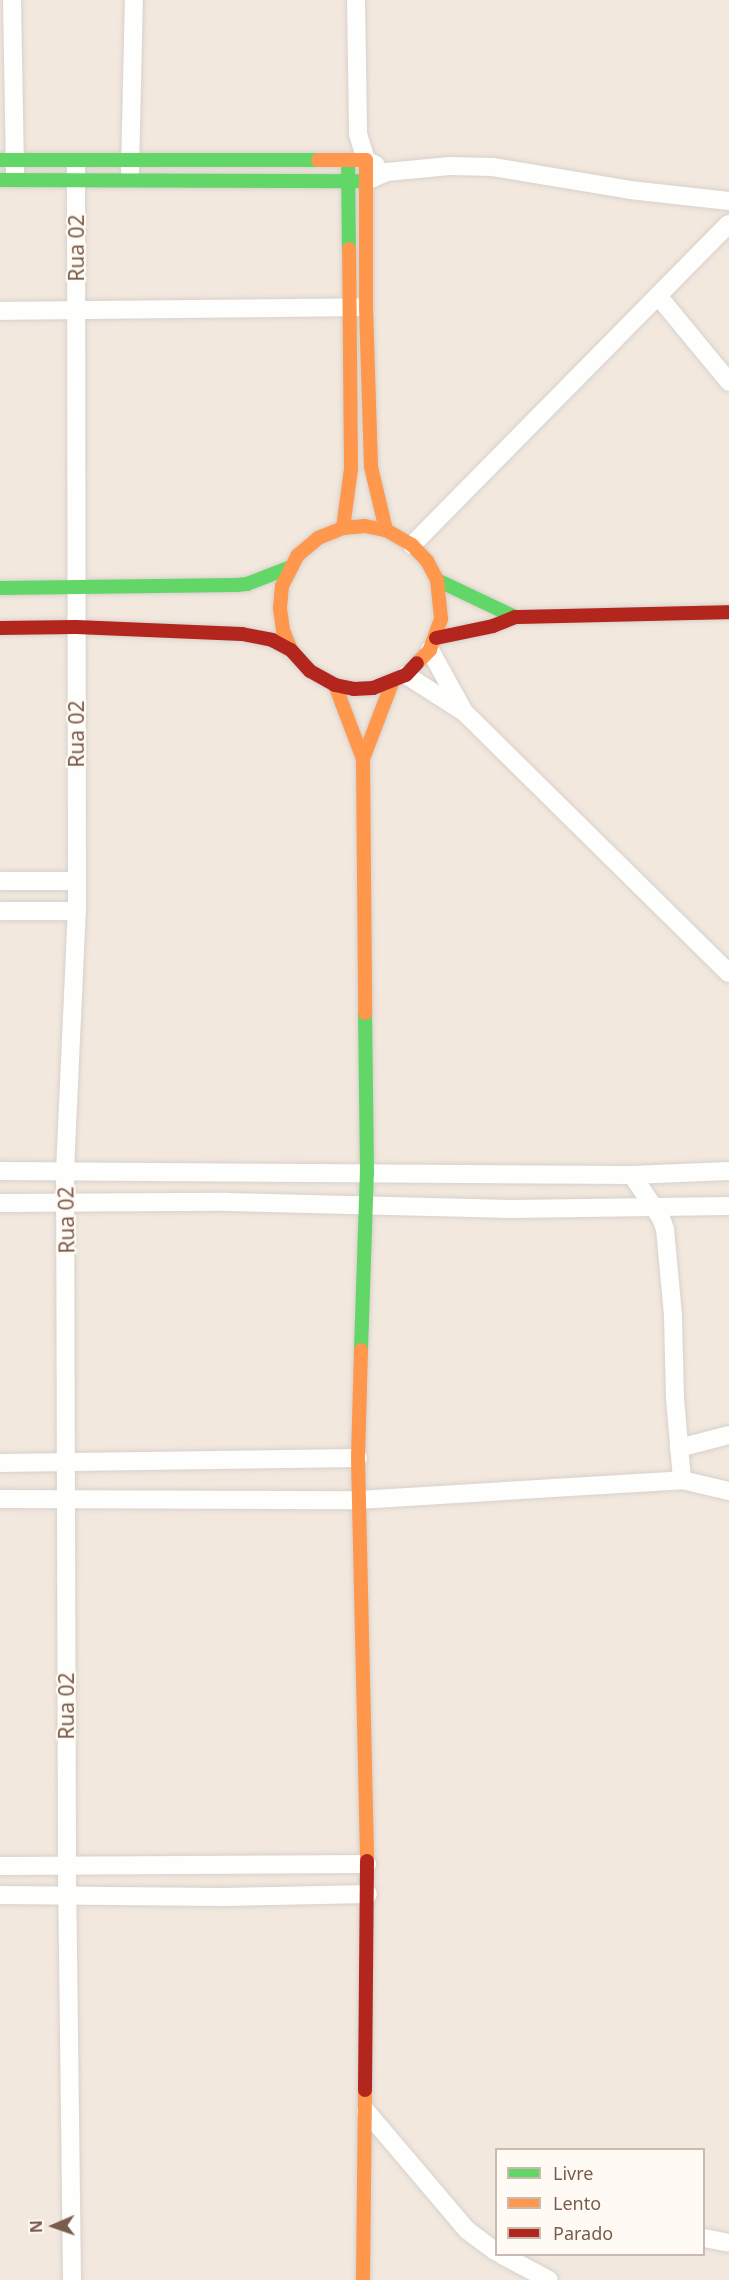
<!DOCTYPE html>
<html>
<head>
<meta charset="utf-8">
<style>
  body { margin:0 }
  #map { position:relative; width:729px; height:2280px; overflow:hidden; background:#f9f5f0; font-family:"Noto Sans",sans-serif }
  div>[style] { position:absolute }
  .residential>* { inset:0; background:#f2e8de }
  .roads { filter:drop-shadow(0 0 2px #d7d1cb) drop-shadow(0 0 2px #d7d1cb) }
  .street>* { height:18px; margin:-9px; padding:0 9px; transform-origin:9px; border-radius:9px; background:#fefefd }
  .fast>* { height:14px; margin:-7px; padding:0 7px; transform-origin:7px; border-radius:7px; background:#63d668 }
  .slow>* { height:14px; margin:-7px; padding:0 7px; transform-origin:7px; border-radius:7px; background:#ff974d }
  .jam>* { height:14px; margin:-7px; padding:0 7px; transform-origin:7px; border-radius:7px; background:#b3261e }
  span { translate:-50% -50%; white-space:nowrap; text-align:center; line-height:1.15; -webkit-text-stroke:4.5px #fffaf3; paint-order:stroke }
  .street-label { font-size:21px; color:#7a5c4d }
  .legend { position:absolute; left:495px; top:2148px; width:210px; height:108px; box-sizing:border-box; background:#fffaf3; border:2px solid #cabbb1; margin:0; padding:8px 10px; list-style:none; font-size:18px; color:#7a5c4d }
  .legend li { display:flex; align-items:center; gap:12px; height:30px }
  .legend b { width:30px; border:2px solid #cabbb1 }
  .north { position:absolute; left:24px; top:2196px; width:60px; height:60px; -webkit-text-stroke:4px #fffaf3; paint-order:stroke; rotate:268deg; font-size:16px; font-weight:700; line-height:24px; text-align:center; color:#7a5c4d }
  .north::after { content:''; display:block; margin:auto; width:21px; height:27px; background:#7a5c4d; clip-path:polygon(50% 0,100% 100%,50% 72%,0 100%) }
</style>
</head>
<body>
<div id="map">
  <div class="residential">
    <div style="clip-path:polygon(evenodd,0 0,729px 0,729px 2280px,0 2280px,0 0,496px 2150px,704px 2150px,704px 2254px,496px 2254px,496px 2150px)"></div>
  </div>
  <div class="roads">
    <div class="street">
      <div style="left:12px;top:0;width:172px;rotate:89deg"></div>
      <div style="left:356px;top:0;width:134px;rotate:89.1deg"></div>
      <div style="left:358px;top:134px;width:27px;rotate:73deg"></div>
      <div style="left:366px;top:160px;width:11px;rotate:27deg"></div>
      <div style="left:130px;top:171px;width:171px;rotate:-88.7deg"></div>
      <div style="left:366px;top:181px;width:23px;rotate:-23deg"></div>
      <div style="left:387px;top:172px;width:63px;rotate:-5.4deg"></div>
      <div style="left:450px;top:166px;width:43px;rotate:1.3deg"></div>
      <div style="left:493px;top:167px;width:139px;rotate:9.5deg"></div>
      <div style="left:630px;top:190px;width:100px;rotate:6.3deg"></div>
      <div style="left:659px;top:297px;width:110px;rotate:50.5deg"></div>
      <div style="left:0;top:311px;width:361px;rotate:-0.6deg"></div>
      <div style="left:412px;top:545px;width:451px;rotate:-45.4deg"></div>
      <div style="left:430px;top:650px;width:68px;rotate:61.2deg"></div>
      <div style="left:406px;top:675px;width:69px;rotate:32.5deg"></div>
      <div style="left:464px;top:712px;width:372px;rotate:44.6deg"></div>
      <div style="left:0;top:881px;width:77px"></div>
      <div style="left:0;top:911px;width:77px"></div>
      <div style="left:0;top:1171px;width:632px;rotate:0.36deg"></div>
      <div style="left:632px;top:1175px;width:97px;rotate:-2.4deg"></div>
      <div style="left:632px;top:1175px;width:52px;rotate:56deg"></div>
      <div style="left:661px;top:1218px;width:12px;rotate:70deg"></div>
      <div style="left:665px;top:1229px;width:87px;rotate:84.7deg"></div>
      <div style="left:673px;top:1316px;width:82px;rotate:88.6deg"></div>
      <div style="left:675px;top:1398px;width:82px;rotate:85.1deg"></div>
      <div style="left:0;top:1203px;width:228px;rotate:-0.3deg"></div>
      <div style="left:228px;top:1202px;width:283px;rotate:1.4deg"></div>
      <div style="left:511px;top:1209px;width:218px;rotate:-0.8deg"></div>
      <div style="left:679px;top:1448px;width:52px;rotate:-14.6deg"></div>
      <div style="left:0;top:1463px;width:358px;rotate:-0.8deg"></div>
      <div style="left:0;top:1499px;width:358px;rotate:0.2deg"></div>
      <div style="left:358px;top:1500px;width:325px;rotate:-3.5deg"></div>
      <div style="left:682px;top:1480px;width:48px;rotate:13.2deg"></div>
      <div style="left:0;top:1866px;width:367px;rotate:-0.3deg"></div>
      <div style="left:0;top:1895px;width:224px;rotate:0.5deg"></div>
      <div style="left:224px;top:1897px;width:144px;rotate:-1.2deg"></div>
      <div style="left:366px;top:2111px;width:156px;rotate:49.7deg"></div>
      <div style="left:467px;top:2230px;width:36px;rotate:37deg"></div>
      <div style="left:704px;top:2238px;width:25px;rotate:11deg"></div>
      <div style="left:502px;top:2255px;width:53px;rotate:28deg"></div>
      <div style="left:72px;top:2280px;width:414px;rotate:-90.7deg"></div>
      <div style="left:67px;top:1866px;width:695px;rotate:-90.16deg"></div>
      <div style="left:65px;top:1171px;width:260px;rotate:-87.4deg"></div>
      <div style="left:77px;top:911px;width:744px;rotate:-90.08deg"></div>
    </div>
    <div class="fast">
      <div style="left:0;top:160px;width:318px"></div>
      <div style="left:348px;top:160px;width:89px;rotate:89.4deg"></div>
      <div style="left:0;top:180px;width:364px;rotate:0.2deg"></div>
      <div style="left:437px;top:580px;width:86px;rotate:25.4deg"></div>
      <div style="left:0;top:588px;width:236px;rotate:-0.7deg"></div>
      <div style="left:236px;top:585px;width:11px;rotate:-5deg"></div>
      <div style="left:247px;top:584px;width:47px;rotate:-21.1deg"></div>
      <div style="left:361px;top:1350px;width:177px;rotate:-88.1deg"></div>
      <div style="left:367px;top:1173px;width:160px;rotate:-90.7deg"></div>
    </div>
    <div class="slow">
      <div style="left:318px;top:160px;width:48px"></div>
      <div style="left:366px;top:160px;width:147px;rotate:90deg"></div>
      <div style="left:366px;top:307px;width:160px;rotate:88.2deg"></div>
      <div style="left:371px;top:467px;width:65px;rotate:76.6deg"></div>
      <div style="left:343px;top:528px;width:60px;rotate:-82.3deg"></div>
      <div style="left:351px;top:469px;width:220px;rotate:-90.5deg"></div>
      <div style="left:291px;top:650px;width:22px;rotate:-112deg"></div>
      <div style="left:283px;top:630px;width:22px;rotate:-98deg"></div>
      <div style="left:280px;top:608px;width:22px;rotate:-85deg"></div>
      <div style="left:282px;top:586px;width:35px;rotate:-63deg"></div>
      <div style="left:298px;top:555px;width:26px;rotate:-40deg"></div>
      <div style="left:318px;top:538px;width:27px;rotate:-22deg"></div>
      <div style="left:343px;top:528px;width:22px;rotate:-5deg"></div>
      <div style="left:365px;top:526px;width:21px;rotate:11deg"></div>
      <div style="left:386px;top:530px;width:30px;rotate:30deg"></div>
      <div style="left:412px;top:545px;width:22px;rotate:47deg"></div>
      <div style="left:427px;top:561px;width:21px;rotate:62deg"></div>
      <div style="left:437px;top:580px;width:39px;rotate:84deg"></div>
      <div style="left:441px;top:619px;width:33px;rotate:110deg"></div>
      <div style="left:430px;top:650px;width:18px;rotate:135deg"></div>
      <div style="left:335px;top:685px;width:79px;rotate:69.3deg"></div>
      <div style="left:363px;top:759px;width:254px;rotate:89.5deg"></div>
      <div style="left:363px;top:759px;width:81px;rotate:-69.1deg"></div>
      <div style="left:361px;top:1350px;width:108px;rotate:91.6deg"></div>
      <div style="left:358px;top:1458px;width:403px;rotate:88.7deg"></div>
      <div style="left:363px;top:2280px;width:190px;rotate:-89.4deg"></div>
    </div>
    <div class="jam">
      <div style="left:0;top:628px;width:76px;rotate:-0.8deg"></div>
      <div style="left:76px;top:627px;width:166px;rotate:2.4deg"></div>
      <div style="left:242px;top:634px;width:31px;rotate:11deg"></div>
      <div style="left:272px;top:640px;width:21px;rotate:28deg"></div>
      <div style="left:291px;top:650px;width:28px;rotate:48deg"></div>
      <div style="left:310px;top:671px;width:29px;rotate:29deg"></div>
      <div style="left:335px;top:685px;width:19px;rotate:12deg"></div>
      <div style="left:354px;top:689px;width:19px;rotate:-3deg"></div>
      <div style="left:373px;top:688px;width:35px;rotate:-22deg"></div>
      <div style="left:406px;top:675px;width:16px;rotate:-47deg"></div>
      <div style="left:436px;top:638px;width:58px;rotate:-11.9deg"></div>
      <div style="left:493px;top:626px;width:24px;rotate:-22deg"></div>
      <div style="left:515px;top:617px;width:214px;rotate:-1.3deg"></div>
      <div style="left:365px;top:2090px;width:229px;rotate:-89.5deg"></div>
    </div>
  </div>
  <div class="street-label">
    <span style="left:76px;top:248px;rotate:-90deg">Rua 02</span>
    <span style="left:76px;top:734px;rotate:-90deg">Rua 02</span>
    <span style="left:66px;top:1220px;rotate:-91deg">Rua 02</span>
    <span style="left:66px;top:1706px;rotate:-90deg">Rua 02</span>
  </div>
  <ul class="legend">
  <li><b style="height:8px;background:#63d668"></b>Livre</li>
  <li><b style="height:8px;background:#ff974d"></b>Lento</li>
  <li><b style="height:8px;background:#b3261e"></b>Parado</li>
  </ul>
  <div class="north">N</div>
</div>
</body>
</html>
